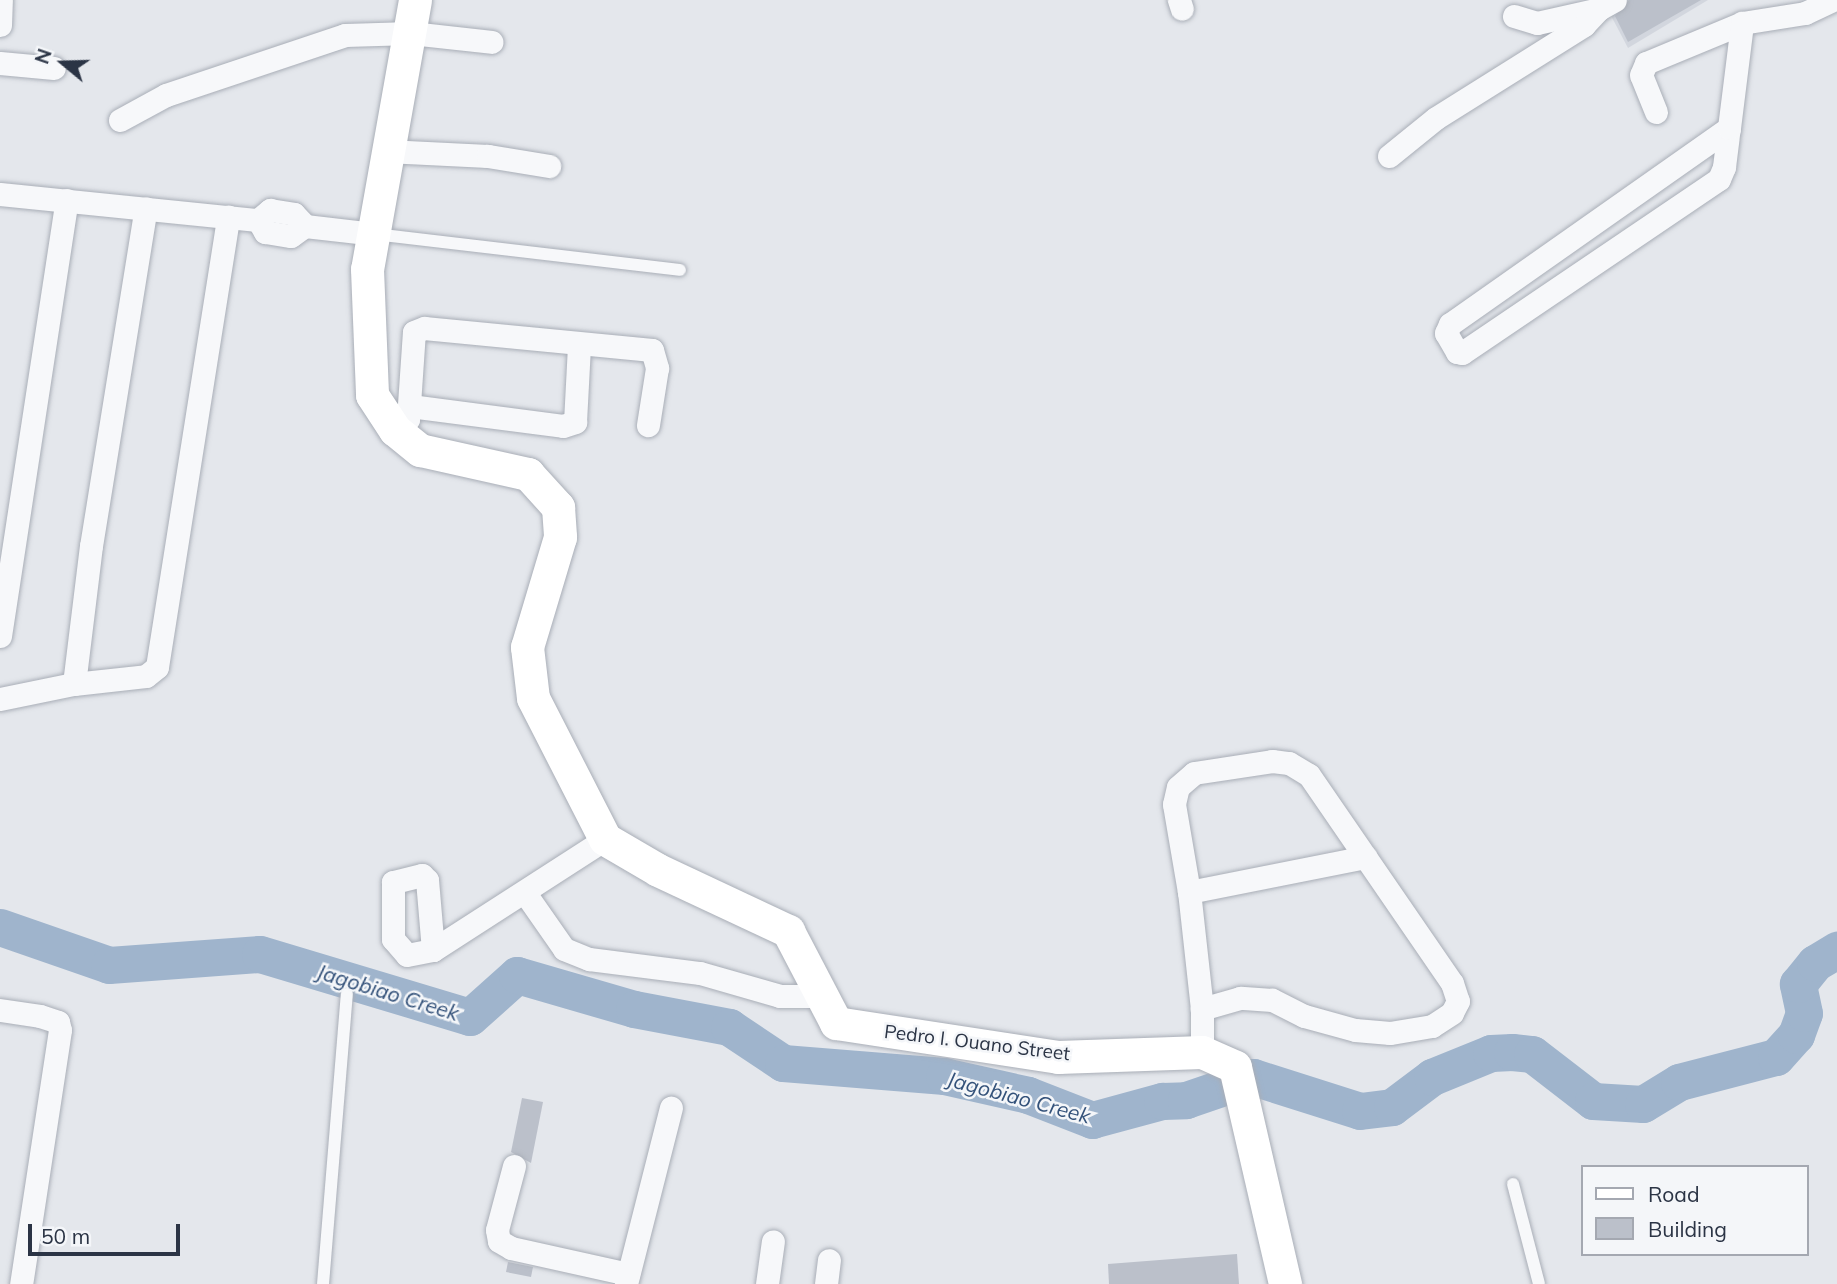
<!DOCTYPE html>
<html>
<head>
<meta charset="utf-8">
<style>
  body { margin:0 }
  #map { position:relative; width:1837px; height:1284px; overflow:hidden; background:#e4e7ec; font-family:Mulish,sans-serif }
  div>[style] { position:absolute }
  .built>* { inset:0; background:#d2d6de }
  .river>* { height:37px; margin:-18.5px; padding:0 18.5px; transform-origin:18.5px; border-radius:18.5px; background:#9fb4cc }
  .building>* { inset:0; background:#bbc0ca }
  .roads { filter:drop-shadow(0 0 2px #a9aeb7) drop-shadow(0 0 2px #a9aeb7) }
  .lane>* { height:12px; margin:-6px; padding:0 6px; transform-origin:6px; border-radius:6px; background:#f7f8fa }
  .street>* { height:23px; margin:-11.5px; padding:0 11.5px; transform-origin:11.5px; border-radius:11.5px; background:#f7f8fa }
  .secondary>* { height:33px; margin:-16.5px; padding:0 16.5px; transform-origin:16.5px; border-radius:16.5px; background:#fff }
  span { translate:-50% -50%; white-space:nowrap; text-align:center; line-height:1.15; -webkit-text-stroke:5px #f4f6f9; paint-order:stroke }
  .street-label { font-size:19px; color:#2b3445 }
  .water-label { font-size:21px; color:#34527a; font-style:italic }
  .legend { position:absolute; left:1581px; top:1165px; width:228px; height:91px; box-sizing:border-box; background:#f4f6f9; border:2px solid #a4a8b1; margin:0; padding:9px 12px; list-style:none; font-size:21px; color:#2b3445 }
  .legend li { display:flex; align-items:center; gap:14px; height:35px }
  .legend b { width:35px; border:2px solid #a4a8b1 }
  .north { position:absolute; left:28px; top:28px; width:70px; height:70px; -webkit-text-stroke:5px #f4f6f9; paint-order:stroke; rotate:289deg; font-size:19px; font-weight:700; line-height:28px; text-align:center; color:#2b3445 }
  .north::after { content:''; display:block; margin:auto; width:24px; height:32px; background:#2b3445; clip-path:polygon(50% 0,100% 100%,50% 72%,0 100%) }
  .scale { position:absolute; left:28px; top:1224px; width:152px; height:32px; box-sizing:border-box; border:4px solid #2b3445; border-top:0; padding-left:9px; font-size:21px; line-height:24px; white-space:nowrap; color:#2b3445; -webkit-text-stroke:5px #f4f6f9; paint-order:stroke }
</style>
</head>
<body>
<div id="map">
  <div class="built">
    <div style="clip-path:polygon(1623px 0,1708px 0,1628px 48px,1607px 8px)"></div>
  </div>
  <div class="river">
    <div style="left:0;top:927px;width:115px;rotate:19.2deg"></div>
    <div style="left:109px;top:965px;width:151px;rotate:-4.2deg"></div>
    <div style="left:260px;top:954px;width:219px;rotate:16.7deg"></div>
    <div style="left:470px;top:1017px;width:63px;rotate:-41.8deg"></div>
    <div style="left:517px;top:975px;width:122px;rotate:16.2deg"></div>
    <div style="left:634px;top:1009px;width:97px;rotate:10.7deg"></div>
    <div style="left:729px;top:1027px;width:65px;rotate:33.7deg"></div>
    <div style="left:783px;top:1063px;width:162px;rotate:4.6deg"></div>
    <div style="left:944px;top:1076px;width:86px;rotate:12.7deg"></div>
    <div style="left:1028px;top:1095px;width:69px;rotate:21.3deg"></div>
    <div style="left:1092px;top:1120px;width:73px;rotate:-15.2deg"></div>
    <div style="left:1162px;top:1101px;width:24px;rotate:-2deg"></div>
    <div style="left:1186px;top:1100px;width:71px;rotate:-18.9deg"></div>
    <div style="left:1253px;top:1077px;width:112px;rotate:17.6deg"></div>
    <div style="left:1360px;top:1111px;width:32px;rotate:-7deg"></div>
    <div style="left:1392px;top:1107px;width:50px;rotate:-36.9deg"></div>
    <div style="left:1432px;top:1077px;width:64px;rotate:-22.1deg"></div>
    <div style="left:1491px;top:1053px;width:21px;rotate:-3deg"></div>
    <div style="left:1512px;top:1052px;width:20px;rotate:6deg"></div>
    <div style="left:1532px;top:1054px;width:77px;rotate:37.6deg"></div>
    <div style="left:1593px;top:1101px;width:50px;rotate:3.4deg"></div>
    <div style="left:1643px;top:1104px;width:42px;rotate:-31.4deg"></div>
    <div style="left:1679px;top:1082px;width:100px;rotate:-14.5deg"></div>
    <div style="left:1776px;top:1057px;width:30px;rotate:-48deg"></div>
    <div style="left:1796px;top:1035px;width:23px;rotate:-70deg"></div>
    <div style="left:1804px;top:1013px;width:30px;rotate:-102deg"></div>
    <div style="left:1798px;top:984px;width:27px;rotate:-51deg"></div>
    <div style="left:1815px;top:963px;width:26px;rotate:-31deg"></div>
  </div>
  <div class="building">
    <div style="clip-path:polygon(1629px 0,1701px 0,1628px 42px,1615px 16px)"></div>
    <div style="clip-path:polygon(522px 1098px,543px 1102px,531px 1163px,511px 1152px)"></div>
    <div style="clip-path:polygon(1237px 1254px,1239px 1284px,1109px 1284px,1108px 1264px)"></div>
    <div style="clip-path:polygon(508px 1262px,533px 1267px,531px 1277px,506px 1272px)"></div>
  </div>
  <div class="roads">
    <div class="lane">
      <div style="left:374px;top:234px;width:308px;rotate:6.7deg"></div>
      <div style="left:1513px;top:1184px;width:103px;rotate:75.4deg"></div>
      <div style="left:323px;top:1284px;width:291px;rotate:-85.3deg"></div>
    </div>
    <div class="street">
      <div style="left:1179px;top:0;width:9px;rotate:72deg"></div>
      <div style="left:1514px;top:16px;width:24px;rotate:17deg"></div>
      <div style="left:1537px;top:23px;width:64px;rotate:-12.7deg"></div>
      <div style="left:1599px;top:9px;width:18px;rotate:-29deg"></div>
      <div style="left:0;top:25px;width:25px;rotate:-88deg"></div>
      <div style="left:0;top:63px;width:54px;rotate:5.3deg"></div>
      <div style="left:1656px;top:112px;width:40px;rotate:-112deg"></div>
      <div style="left:1641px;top:75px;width:13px;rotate:-67deg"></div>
      <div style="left:1646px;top:63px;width:104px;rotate:-22.6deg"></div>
      <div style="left:1742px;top:23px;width:64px;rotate:-9deg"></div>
      <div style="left:1805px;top:13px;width:31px;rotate:-25deg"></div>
      <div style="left:120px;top:120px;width:52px;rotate:-28.5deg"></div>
      <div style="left:166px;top:95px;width:189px;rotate:-18.5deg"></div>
      <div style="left:345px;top:35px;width:66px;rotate:-1.7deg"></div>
      <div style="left:411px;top:33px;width:81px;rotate:6.3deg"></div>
      <div style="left:1729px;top:128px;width:341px;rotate:144.9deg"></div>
      <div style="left:1450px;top:324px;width:10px;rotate:114deg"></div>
      <div style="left:1446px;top:333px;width:22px;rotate:60deg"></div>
      <div style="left:1457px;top:352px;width:5px;rotate:11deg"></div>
      <div style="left:1462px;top:353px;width:310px;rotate:-34.1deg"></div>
      <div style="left:1719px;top:179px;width:13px;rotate:-67deg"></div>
      <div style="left:1724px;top:167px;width:39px;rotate:-83deg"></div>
      <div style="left:1729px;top:128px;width:106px;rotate:-82.9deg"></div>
      <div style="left:386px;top:151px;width:102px;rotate:2.8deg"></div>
      <div style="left:488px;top:156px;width:62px;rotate:9.3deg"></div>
      <div style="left:1389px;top:156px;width:60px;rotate:-39deg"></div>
      <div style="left:1436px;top:118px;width:175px;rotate:-32.1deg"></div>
      <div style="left:1584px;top:25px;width:22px;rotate:-47deg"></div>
      <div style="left:0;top:194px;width:259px;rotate:5.8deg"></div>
      <div style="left:258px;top:220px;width:16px;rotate:-40deg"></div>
      <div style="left:270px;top:210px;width:24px;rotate:9deg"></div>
      <div style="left:294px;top:214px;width:16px;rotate:47deg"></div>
      <div style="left:305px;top:226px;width:69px;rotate:6.6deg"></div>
      <div style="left:258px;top:220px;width:14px;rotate:60deg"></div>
      <div style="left:265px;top:232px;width:26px;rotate:9deg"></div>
      <div style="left:291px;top:236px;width:17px;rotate:-36deg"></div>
      <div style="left:410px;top:406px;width:154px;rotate:7.4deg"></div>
      <div style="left:563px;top:426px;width:13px;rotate:-18deg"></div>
      <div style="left:575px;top:422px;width:77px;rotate:-87deg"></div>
      <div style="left:395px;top:430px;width:17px;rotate:-40deg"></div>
      <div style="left:408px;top:419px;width:87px;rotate:-86.1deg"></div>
      <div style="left:414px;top:332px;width:11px;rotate:-22deg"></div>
      <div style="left:424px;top:328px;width:229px;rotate:5.5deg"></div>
      <div style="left:652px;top:350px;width:19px;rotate:74deg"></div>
      <div style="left:657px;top:368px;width:58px;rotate:99deg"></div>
      <div style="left:0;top:636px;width:441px;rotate:-81.3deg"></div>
      <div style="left:74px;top:684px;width:139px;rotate:-83deg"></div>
      <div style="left:91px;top:546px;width:342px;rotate:-80.8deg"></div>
      <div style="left:0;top:699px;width:76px;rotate:-11.5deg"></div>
      <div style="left:74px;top:684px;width:72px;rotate:-6.3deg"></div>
      <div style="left:146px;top:676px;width:14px;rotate:-39deg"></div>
      <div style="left:157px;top:667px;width:456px;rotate:-81deg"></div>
      <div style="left:1189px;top:892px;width:180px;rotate:-11.2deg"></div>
      <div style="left:525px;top:893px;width:68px;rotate:55.1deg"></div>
      <div style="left:564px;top:949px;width:27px;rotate:22deg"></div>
      <div style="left:589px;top:959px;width:112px;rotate:7.2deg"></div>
      <div style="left:700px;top:973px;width:83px;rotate:16deg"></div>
      <div style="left:780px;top:996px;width:38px"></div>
      <div style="left:433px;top:950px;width:70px;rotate:-94.9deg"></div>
      <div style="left:427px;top:880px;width:7px;rotate:-135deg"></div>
      <div style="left:422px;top:875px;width:30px;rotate:166deg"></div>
      <div style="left:393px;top:882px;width:57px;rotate:90deg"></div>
      <div style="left:393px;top:939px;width:21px;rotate:49deg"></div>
      <div style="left:407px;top:955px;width:26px;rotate:-11deg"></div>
      <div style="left:433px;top:950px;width:205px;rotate:-32.8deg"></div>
      <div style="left:0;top:1010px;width:40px;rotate:8.5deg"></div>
      <div style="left:40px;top:1016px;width:19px;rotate:18deg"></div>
      <div style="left:58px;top:1022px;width:8px;rotate:76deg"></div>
      <div style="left:60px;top:1030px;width:257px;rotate:98.7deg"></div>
      <div style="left:1202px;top:1052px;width:43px;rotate:-90deg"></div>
      <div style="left:1202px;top:1009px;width:118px;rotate:-96.3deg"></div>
      <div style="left:1189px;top:892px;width:89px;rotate:-99.7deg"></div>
      <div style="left:1174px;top:804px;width:17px;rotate:-77deg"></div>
      <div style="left:1178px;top:787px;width:21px;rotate:-41deg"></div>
      <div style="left:1194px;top:773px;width:79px;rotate:-8.7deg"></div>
      <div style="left:1272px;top:761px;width:17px;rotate:7deg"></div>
      <div style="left:1289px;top:763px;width:23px;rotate:31deg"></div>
      <div style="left:1309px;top:775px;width:252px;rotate:55.5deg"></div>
      <div style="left:1452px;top:983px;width:19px;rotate:72deg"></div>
      <div style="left:1458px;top:1001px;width:13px;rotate:117deg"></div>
      <div style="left:1452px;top:1013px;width:24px;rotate:147deg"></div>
      <div style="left:1432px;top:1026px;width:43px;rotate:170.5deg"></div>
      <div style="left:1390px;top:1033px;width:35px;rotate:-175deg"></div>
      <div style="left:1355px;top:1030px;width:53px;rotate:-164.6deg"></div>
      <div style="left:1304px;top:1016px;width:36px;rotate:-153deg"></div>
      <div style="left:1272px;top:1000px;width:32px;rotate:-176deg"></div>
      <div style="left:1240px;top:998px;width:40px;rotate:164deg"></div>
      <div style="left:514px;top:1166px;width:66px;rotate:104.9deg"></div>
      <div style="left:497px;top:1230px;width:11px;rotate:80deg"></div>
      <div style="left:499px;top:1241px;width:14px;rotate:30deg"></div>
      <div style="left:511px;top:1248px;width:120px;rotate:12.5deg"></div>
      <div style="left:626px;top:1284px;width:182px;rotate:-75.7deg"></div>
      <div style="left:767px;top:1284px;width:43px;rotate:-82.1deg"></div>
      <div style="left:826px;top:1284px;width:24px;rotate:-83deg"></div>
    </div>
    <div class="secondary">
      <div style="left:415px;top:0;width:273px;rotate:100.1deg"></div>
      <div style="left:367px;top:269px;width:126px;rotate:87.7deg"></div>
      <div style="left:372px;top:395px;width:42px;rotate:56.7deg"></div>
      <div style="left:395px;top:430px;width:32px;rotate:39deg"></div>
      <div style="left:420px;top:450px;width:111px;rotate:12.5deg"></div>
      <div style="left:528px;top:474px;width:45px;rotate:47.7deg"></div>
      <div style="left:558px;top:507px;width:30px;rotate:86deg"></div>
      <div style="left:560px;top:537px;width:115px;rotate:106.7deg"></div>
      <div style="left:527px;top:647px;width:51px;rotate:83.3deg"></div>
      <div style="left:533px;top:698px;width:158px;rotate:62.9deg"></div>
      <div style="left:605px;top:839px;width:61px;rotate:30.3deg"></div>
      <div style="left:658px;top:870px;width:144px;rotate:25.1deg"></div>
      <div style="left:788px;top:931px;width:104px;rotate:62.4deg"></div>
      <div style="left:836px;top:1023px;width:225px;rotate:8.7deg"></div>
      <div style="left:1058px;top:1057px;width:144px;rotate:-2deg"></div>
      <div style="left:1202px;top:1052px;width:36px;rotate:24deg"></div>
      <div style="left:1235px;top:1067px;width:223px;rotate:77deg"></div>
    </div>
  </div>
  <div class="street-label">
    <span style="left:977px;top:1043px;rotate:7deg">Pedro I. Ouano Street</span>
  </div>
  <div class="water-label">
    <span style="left:388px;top:992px;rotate:17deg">Jagobiao Creek</span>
    <span style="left:1019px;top:1097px;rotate:15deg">Jagobiao Creek</span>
  </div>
  <ul class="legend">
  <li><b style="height:9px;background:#fff"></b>Road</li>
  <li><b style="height:19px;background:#bbc0ca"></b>Building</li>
  </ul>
  <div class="north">N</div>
  <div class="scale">50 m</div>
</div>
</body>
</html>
